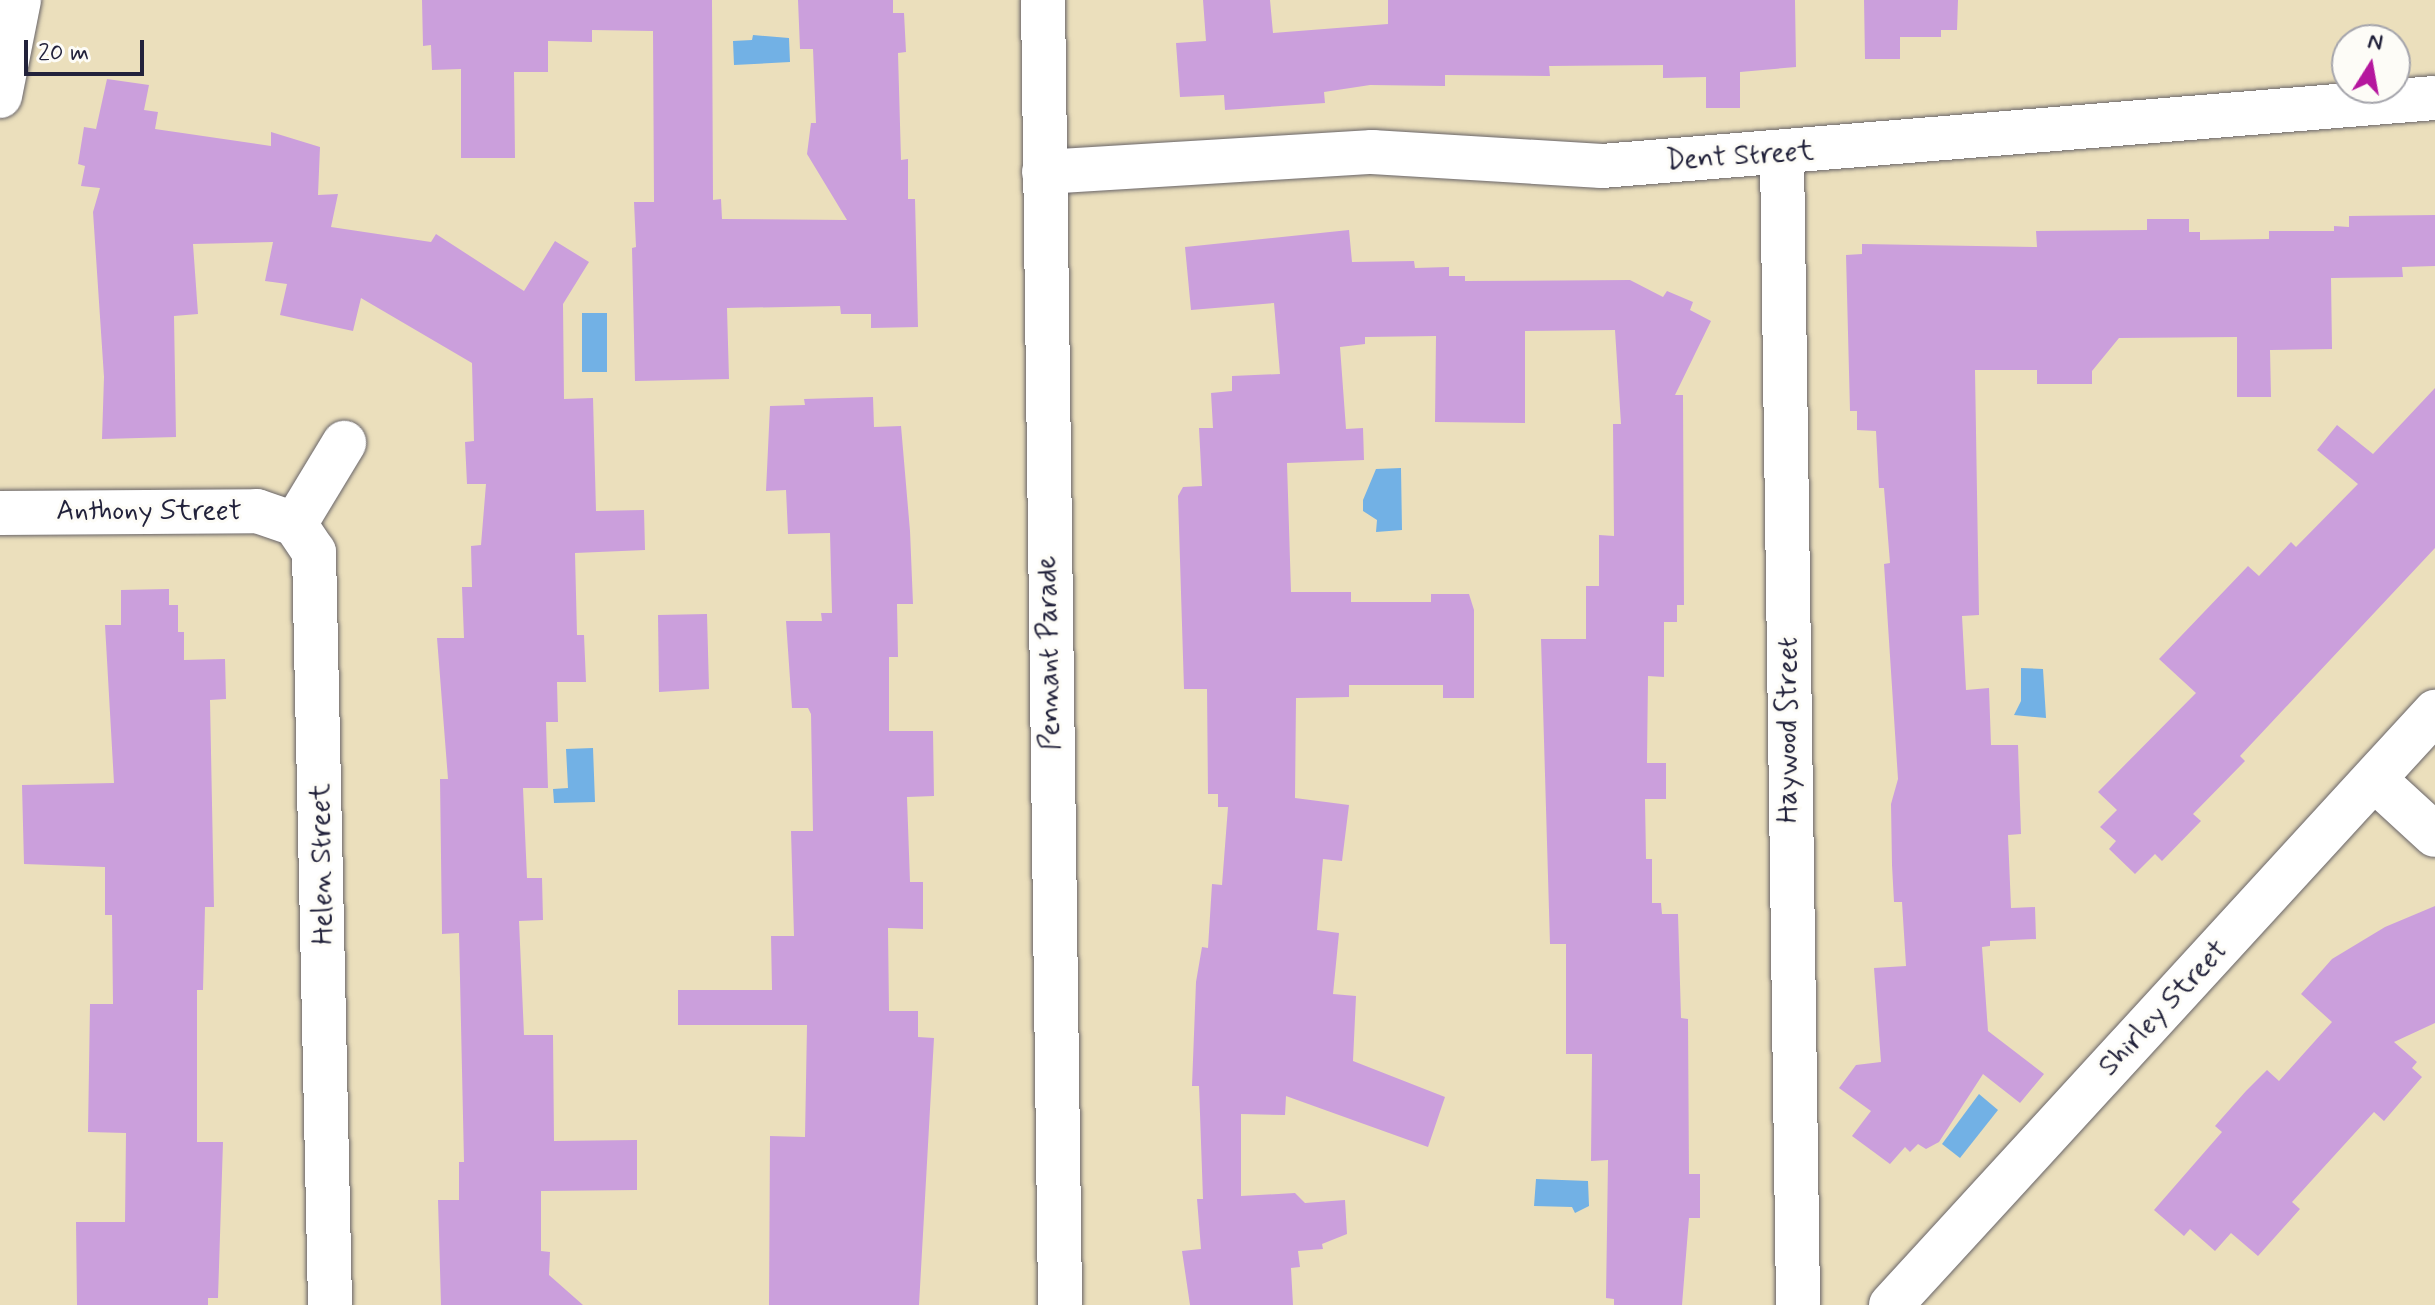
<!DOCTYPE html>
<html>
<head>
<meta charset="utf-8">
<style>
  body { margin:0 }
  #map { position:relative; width:2435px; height:1305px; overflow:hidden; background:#ebdfbc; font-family:Mynerve,sans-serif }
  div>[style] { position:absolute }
  .water>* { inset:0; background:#72b1e5 }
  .building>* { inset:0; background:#cb9fdc }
  .roads { filter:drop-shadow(0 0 2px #686468) drop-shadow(0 0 2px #686468) }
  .minor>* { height:44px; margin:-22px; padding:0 22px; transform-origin:22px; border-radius:22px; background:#fff }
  span { translate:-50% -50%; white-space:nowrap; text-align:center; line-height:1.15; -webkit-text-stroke:6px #fdfcf7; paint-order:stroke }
  .street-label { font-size:28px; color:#22223b }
  .north { position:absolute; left:2331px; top:24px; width:80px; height:80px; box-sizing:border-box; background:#fdfcf7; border:2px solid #a5a5ac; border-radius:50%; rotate:11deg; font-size:22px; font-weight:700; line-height:32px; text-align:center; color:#22223b }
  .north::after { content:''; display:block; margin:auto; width:28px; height:36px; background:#b5179e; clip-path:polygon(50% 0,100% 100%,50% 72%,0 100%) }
  .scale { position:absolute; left:24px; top:40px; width:120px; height:36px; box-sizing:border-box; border:4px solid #22223b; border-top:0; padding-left:10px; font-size:24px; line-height:28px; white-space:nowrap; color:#22223b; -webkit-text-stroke:6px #fdfcf7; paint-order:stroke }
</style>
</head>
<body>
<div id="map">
  <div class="water">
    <div style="clip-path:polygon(753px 35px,789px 38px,790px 62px,734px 65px,733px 41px,752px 40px)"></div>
    <div style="clip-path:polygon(582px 313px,607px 313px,607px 372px,582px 372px)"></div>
    <div style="clip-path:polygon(1401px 468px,1402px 530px,1376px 532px,1377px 520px,1363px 511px,1363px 500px,1376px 469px)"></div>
    <div style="clip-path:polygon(2021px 668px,2043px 669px,2046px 718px,2014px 715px,2021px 701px)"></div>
    <div style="clip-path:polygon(593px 748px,595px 802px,554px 803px,553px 789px,568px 788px,566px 749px)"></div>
    <div style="clip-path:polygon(1979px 1094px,1998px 1110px,1960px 1158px,1942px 1144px)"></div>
    <div style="clip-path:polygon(1536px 1179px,1588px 1181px,1589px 1206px,1575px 1213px,1572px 1207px,1534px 1206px)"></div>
  </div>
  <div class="building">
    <div style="clip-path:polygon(422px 0,712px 0,713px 200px,721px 199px,722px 219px,847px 220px,807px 154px,811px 123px,816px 123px,813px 49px,800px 49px,798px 0,893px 0,893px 13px,904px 13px,906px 52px,898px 53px,901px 160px,908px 159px,908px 199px,915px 199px,918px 327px,871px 328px,871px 314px,841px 314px,840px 306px,727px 308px,729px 379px,635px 381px,632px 248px,636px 247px,634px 202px,654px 202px,653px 31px,592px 30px,592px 42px,548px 41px,548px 72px,514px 72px,515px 158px,461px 158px,461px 69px,432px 70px,431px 45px,423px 46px)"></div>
    <div style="clip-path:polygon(1203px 0,1270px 0,1273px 33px,1388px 24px,1388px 0,1795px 0,1796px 67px,1740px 72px,1740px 108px,1706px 108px,1706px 77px,1663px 78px,1663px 65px,1549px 66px,1550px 76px,1445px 75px,1445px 86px,1370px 85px,1324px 92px,1325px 103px,1225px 110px,1224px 95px,1180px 97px,1176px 43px,1206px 41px)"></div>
    <div style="clip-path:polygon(1864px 0,1958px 0,1957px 30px,1941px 30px,1941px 37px,1900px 37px,1900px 59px,1865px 59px)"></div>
    <div style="clip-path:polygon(107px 79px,149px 85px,144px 110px,158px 112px,155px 129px,271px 146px,271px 132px,320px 147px,318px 195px,338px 194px,331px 227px,431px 242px,436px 234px,524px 291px,555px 241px,589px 262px,563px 304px,564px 399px,593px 398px,596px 511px,644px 510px,645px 550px,575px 553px,577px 635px,584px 635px,586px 682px,557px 682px,558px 722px,546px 722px,548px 788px,523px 788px,527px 878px,542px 878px,543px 920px,519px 921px,524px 1035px,553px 1035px,554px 1141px,637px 1140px,637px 1190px,541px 1191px,541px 1251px,550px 1252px,549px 1275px,583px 1305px,441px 1305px,438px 1200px,459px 1200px,459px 1162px,464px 1162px,459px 933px,442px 934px,440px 779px,448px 779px,437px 638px,464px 638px,462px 587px,472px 587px,471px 546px,481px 545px,486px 484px,467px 484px,465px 442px,474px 441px,472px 363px,361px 298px,353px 331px,280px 315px,287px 284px,265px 281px,273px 242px,193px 244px,198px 314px,174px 316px,176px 437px,102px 439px,104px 377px,93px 212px,100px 188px,81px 186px,85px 166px,78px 164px,84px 127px,96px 129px)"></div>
    <div style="clip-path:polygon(2435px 215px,2435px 266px,2402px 267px,2403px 277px,2331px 278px,2332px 349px,2270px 350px,2271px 397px,2237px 397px,2237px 337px,2119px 338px,2092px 371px,2092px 384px,2037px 384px,2037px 370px,1975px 370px,1979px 615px,1962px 616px,1966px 690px,1989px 688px,1991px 745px,2018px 745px,2021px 834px,2008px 835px,2011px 908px,2035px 907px,2036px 939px,1990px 941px,1990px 946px,1982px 947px,1988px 1031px,2044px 1074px,2020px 1103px,1983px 1074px,1939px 1142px,1926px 1149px,1918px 1144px,1910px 1152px,1905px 1147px,1890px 1164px,1852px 1136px,1871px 1111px,1839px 1088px,1856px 1065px,1881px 1062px,1874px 968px,1906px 966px,1902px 902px,1894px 902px,1892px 865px,1891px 804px,1898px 779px,1884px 564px,1890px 563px,1884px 488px,1879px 488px,1876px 431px,1857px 430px,1857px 411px,1850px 411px,1846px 255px,1862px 254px,1862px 244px,2037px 247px,2036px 231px,2147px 230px,2147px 219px,2189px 219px,2189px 232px,2200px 232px,2200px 240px,2269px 239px,2269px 231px,2334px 231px,2334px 226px,2349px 227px,2349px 216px)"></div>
    <div style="clip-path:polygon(1349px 230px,1352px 262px,1414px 261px,1415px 268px,1449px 267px,1449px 276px,1465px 276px,1465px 281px,1630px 280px,1663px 297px,1667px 291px,1693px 302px,1690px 310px,1711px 321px,1675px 395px,1683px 395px,1684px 605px,1677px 605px,1677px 622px,1664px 622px,1664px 677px,1648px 676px,1647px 763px,1666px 763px,1666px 799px,1645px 799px,1646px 859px,1652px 859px,1652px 903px,1661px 903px,1662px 914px,1678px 914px,1681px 1018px,1688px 1019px,1689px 1174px,1700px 1174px,1700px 1218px,1689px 1218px,1682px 1305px,1614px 1305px,1614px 1299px,1606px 1298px,1608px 1160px,1591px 1161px,1592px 1054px,1566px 1054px,1566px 944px,1550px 944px,1541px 639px,1586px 639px,1586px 586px,1599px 586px,1599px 535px,1614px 536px,1613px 424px,1621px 424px,1615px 330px,1525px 331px,1525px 423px,1435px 422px,1436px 336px,1365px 337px,1365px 344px,1340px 347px,1346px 429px,1363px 428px,1364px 460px,1287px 463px,1291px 592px,1351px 592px,1351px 602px,1431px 602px,1431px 594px,1469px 594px,1474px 610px,1474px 698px,1443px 698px,1443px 685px,1349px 685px,1349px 697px,1296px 698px,1295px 798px,1349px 805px,1342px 861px,1323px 859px,1317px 930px,1339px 933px,1333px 994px,1356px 996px,1353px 1061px,1445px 1097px,1428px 1147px,1286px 1096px,1285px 1115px,1241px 1114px,1241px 1196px,1295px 1193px,1305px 1203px,1345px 1200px,1347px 1234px,1322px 1244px,1323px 1249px,1298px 1251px,1300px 1267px,1291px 1268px,1293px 1305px,1190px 1305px,1182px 1251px,1201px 1249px,1197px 1199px,1203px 1199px,1199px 1086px,1192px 1086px,1196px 982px,1202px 947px,1208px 948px,1212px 884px,1222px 885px,1228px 807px,1218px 807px,1218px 794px,1208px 794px,1207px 689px,1184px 689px,1178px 496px,1183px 487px,1202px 486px,1199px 428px,1213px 428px,1211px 393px,1232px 391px,1232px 376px,1280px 374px,1274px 303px,1191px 310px,1185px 247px)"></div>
    <div style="clip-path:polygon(2435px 388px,2435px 548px,2240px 756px,2245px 761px,2193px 814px,2201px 821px,2162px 861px,2155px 854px,2135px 874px,2109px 849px,2116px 841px,2100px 827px,2117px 810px,2098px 792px,2196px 693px,2159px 659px,2248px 566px,2259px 576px,2291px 542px,2296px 547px,2358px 484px,2317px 450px,2337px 425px,2373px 454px)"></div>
    <div style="clip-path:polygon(873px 397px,874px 427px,901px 426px,910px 531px,913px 604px,897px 604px,898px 657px,889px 657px,889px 731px,933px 731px,934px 796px,907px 797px,910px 882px,923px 882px,923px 929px,888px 928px,889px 1011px,918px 1011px,918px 1037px,934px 1038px,919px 1305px,769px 1305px,770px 1136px,805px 1137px,807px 1025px,678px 1025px,678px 990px,772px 990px,771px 936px,794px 936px,791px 831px,813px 831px,811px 714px,808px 708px,792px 708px,786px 621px,822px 621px,821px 613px,832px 613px,830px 533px,788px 534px,786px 490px,766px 491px,770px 406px,805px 405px,804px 399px)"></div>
    <div style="clip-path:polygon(169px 589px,169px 605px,178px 605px,178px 632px,184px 632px,184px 660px,225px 659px,226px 699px,210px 700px,214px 907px,205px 907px,203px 990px,197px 990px,197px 1142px,223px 1142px,218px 1298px,208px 1298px,208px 1305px,77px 1305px,76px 1222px,125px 1222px,126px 1133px,88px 1132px,90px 1004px,113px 1004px,112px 915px,105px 915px,105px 867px,24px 864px,22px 785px,114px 783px,105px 625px,121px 625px,121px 590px)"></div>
    <div style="clip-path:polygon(707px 614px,709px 689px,659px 692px,658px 615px)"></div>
    <div style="clip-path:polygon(2435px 906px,2435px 1023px,2394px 1042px,2417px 1062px,2412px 1068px,2422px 1077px,2384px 1121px,2374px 1112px,2292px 1202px,2300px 1209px,2258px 1256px,2231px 1233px,2215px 1251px,2190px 1229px,2184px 1236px,2154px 1210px,2222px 1132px,2215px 1126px,2246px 1091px,2267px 1070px,2279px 1081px,2332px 1022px,2301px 994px,2332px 959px,2385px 927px)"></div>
  </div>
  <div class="roads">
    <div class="minor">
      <div style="left:1043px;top:0;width:1305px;rotate:89.25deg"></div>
      <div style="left:0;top:96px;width:98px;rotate:-78.8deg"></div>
      <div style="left:1782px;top:155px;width:1150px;rotate:89.2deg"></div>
      <div style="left:1044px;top:172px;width:329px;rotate:-3.5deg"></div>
      <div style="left:1372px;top:152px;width:230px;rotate:3.5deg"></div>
      <div style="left:1602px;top:166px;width:836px;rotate:-4.67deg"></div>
      <div style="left:0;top:513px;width:257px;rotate:-0.4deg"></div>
      <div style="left:257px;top:511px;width:40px;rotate:18.9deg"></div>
      <div style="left:295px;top:524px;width:34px;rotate:56deg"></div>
      <div style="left:314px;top:552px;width:753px;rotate:88.78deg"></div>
      <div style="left:295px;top:524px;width:95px;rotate:-58.8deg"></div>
      <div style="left:2375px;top:780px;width:81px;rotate:42.5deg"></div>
      <div style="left:1891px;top:1305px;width:805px;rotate:-47.47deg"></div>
    </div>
  </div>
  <div class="street-label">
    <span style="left:1740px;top:157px;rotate:-4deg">Dent Street</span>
    <span style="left:149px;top:512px">Anthony Street</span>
    <span style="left:1050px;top:653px;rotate:-91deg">Pennant Parade</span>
    <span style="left:1789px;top:730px;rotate:-90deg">Haywood Street</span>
    <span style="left:323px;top:864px;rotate:-91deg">Helen Street</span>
    <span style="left:2164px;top:1009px;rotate:-47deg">Shirley Street</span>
  </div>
  <div class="north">N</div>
  <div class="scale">20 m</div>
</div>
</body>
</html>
